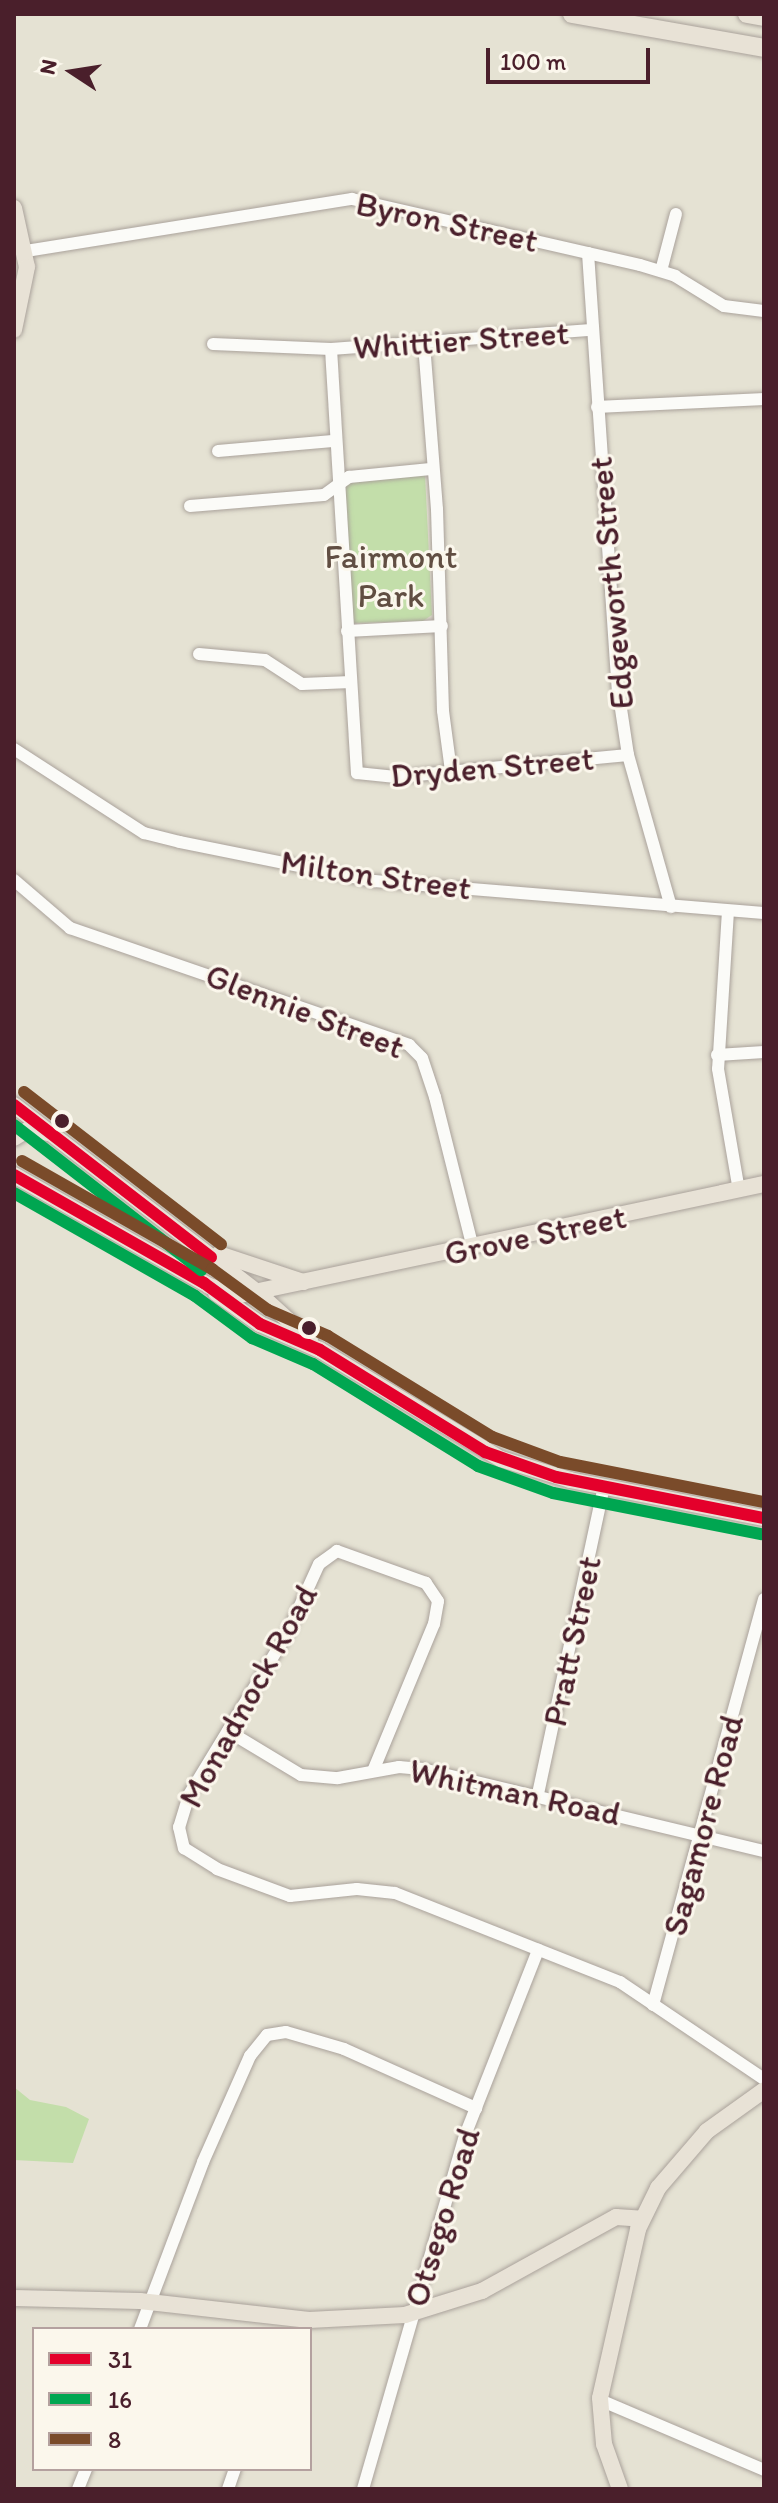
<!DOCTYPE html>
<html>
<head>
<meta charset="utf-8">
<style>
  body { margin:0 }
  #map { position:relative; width:778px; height:2503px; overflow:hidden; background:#e5e2d3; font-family:Itim,sans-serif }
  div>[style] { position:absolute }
  .green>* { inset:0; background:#c3deaa }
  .roads { filter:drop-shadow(0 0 2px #aaa29b) drop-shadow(0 0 2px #aaa29b) }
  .minor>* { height:12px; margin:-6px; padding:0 6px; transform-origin:6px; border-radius:6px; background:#fbfbf8 }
  .major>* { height:16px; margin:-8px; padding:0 8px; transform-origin:8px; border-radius:8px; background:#e8e2d6 }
  .highway>* { height:18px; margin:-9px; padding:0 9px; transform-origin:9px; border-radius:9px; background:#e8e2d6 }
  .bus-1>* { height:12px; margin:-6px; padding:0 6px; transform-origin:6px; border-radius:6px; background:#e4002b }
  .bus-2>* { height:12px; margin:-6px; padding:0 6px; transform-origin:6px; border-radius:6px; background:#00a651 }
  .bus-3>* { height:12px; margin:-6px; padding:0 6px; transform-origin:6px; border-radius:6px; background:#7a4b2a }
  .dots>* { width:22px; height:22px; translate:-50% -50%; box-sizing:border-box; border:4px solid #fbf7ec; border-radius:50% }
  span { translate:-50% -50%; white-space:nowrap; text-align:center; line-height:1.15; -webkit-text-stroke:6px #fbf7ec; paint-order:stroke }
  .street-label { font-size:34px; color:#4a1f2b }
  .park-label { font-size:34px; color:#614e42 }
  .frame { position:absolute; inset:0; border:16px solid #4a1f2b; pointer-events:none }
  .legend { position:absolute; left:32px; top:2327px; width:280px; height:144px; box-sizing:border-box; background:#fbf7ec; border:2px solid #b4a19f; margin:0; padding:10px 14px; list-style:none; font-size:24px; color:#4a1f2b }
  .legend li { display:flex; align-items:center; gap:16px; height:40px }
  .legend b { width:40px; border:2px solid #b4a19f }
  .north { position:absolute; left:32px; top:32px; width:80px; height:80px; -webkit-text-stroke:6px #fbf7ec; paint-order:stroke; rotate:282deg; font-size:22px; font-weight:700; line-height:32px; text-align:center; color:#4a1f2b }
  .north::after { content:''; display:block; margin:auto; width:28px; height:36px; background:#4a1f2b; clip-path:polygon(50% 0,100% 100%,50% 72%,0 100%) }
  .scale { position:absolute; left:486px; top:48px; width:164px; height:36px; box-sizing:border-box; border:4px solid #4a1f2b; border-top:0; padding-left:10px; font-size:24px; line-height:28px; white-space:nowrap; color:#4a1f2b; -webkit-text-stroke:6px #fbf7ec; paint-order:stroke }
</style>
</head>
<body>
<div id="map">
  <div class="green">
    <div style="clip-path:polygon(425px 475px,432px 615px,423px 621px,353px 623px,345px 483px)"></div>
    <div style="clip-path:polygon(14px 2087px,30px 2100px,66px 2107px,89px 2119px,73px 2163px,14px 2160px)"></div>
  </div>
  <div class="roads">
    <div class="minor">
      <div style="left:26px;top:251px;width:330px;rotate:-9.1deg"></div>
      <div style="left:352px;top:199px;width:295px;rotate:12.9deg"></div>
      <div style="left:640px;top:265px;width:37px;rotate:17deg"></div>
      <div style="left:675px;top:276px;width:57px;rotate:31.5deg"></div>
      <div style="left:724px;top:306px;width:40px;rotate:7.1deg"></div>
      <div style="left:588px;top:253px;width:437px;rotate:86.1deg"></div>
      <div style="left:618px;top:689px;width:67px;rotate:81.4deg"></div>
      <div style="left:628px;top:755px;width:158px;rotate:74.2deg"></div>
      <div style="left:661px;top:271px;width:59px;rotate:-75.3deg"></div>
      <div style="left:213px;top:344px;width:118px;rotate:2.4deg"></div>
      <div style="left:331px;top:349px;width:261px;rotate:-4.2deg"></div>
      <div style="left:424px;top:344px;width:166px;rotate:85.5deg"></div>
      <div style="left:437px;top:509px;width:202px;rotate:88.3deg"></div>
      <div style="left:443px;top:711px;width:61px;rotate:82.4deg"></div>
      <div style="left:331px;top:349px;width:425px;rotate:86.5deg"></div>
      <div style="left:357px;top:773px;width:39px;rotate:6deg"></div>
      <div style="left:396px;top:777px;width:233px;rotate:-5.4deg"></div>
      <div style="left:597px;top:407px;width:167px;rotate:-2.7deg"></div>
      <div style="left:218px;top:451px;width:115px;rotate:-5deg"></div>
      <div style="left:190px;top:506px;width:134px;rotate:-4.7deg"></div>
      <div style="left:324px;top:495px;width:31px;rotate:-36deg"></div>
      <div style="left:349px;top:477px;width:82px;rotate:-5.6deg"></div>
      <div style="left:347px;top:631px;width:95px;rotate:-3deg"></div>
      <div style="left:199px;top:654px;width:66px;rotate:5.2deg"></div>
      <div style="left:265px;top:660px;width:44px;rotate:33deg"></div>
      <div style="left:302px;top:684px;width:49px;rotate:-2.3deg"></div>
      <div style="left:14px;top:749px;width:155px;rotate:32.9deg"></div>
      <div style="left:144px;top:833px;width:37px;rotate:14deg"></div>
      <div style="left:180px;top:842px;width:198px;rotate:11.4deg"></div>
      <div style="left:374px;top:881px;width:391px;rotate:4.7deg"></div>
      <div style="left:14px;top:880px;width:74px;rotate:40.6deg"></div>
      <div style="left:70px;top:928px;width:359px;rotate:19deg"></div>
      <div style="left:409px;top:1045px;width:18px;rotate:45deg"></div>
      <div style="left:422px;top:1058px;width:41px;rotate:71.6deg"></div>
      <div style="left:435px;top:1097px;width:156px;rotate:75.9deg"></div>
      <div style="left:728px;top:911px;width:158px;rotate:93.6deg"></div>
      <div style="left:718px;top:1069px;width:123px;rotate:80.2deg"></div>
      <div style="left:717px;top:1055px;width:47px;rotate:-3.7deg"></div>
      <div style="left:228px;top:1731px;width:85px;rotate:31.1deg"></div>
      <div style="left:301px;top:1775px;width:37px;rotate:5deg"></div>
      <div style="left:338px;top:1778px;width:62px;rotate:-10.2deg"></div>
      <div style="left:399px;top:1767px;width:23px;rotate:5deg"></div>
      <div style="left:422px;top:1769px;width:352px;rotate:13.5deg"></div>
      <div style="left:373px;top:1771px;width:159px;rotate:-67.5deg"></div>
      <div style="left:434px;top:1624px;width:23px;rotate:-80deg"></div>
      <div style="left:438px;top:1601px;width:22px;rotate:-124deg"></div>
      <div style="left:426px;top:1583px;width:95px;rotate:-160.2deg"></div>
      <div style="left:337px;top:1551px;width:22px;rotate:144deg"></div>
      <div style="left:319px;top:1564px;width:75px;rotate:114.5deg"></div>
      <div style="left:288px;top:1632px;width:191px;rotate:121.3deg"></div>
      <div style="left:189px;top:1795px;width:34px;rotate:107deg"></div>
      <div style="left:179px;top:1827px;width:22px;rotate:77deg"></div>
      <div style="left:184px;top:1848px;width:39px;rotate:32deg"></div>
      <div style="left:217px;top:1869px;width:78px;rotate:20.3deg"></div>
      <div style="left:290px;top:1896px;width:67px;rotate:-6deg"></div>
      <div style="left:357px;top:1889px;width:38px;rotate:6deg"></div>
      <div style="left:395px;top:1893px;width:242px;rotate:21.6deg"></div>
      <div style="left:620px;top:1982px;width:174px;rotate:34deg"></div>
      <div style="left:538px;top:1794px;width:314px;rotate:-77.9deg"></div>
      <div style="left:653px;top:2005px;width:421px;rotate:-74.7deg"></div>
      <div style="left:140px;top:2329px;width:178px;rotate:-69.3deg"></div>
      <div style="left:203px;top:2162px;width:116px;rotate:-66.1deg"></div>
      <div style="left:250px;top:2056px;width:27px;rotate:-51deg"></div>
      <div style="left:267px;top:2035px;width:19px;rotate:-9deg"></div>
      <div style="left:286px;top:2032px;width:60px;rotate:16.3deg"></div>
      <div style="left:344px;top:2049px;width:145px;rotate:24.1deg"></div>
      <div style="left:600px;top:2400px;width:178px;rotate:23.1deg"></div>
      <div style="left:78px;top:2489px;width:22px;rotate:-68deg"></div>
      <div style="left:228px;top:2489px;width:21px;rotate:-71deg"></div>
      <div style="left:363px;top:2489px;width:371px;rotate:-73.9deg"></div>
      <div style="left:466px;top:2133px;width:197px;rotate:-68.5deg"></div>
    </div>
    <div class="major">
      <div style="left:14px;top:208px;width:60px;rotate:77.6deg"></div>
      <div style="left:27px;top:267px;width:64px;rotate:101.7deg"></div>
      <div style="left:14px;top:1105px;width:308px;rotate:37.6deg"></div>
      <div style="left:258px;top:1293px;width:70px;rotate:42.1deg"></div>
      <div style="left:14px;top:1138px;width:17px;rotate:-31deg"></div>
      <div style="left:29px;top:1129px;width:19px;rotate:12deg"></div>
      <div style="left:14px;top:1175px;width:224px;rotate:29.6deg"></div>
      <div style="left:209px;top:1286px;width:32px;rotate:16deg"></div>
      <div style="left:240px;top:1295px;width:536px;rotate:-11.96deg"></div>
      <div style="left:219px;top:1254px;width:89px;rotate:18.4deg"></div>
      <div style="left:216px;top:1293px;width:54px;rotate:35.2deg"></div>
      <div style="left:260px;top:1324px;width:65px;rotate:23.4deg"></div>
      <div style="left:320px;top:1350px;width:211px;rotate:31.1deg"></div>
      <div style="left:501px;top:1459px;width:72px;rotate:16.9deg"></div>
      <div style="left:570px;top:1480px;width:198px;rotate:11.1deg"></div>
      <div style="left:14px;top:2298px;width:126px;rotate:1.4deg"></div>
      <div style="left:140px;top:2301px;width:170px;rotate:6.4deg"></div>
      <div style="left:309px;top:2320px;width:96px;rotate:-3deg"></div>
      <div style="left:405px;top:2315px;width:81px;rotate:-17.3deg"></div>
      <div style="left:482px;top:2291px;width:153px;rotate:-28.9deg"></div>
      <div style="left:616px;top:2217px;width:26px;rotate:4deg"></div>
      <div style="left:620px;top:2489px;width:48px;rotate:-109.6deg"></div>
      <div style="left:604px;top:2444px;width:46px;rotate:-95deg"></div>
      <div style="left:600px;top:2398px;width:173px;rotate:-77.3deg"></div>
      <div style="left:638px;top:2229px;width:46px;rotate:-64deg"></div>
      <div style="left:658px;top:2188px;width:75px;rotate:-49.3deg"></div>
      <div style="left:707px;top:2131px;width:70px;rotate:-35.7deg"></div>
    </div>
    <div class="highway">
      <div style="left:572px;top:14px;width:195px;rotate:10deg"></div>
      <div style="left:747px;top:14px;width:17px;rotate:10deg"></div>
    </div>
  </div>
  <div class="bus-1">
    <div style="left:14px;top:1105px;width:249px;rotate:37.7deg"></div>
    <div style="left:14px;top:1175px;width:219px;rotate:29.6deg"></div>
    <div style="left:204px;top:1283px;width:69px;rotate:36.2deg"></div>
    <div style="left:260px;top:1324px;width:65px;rotate:23.4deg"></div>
    <div style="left:320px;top:1350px;width:194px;rotate:31.7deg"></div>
    <div style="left:485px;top:1452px;width:75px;rotate:19.4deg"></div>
    <div style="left:556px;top:1477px;width:212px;rotate:11.2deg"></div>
  </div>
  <div class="bus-2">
    <div style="left:14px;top:1125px;width:237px;rotate:37.8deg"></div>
    <div style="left:14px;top:1193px;width:208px;rotate:29.6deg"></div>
    <div style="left:195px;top:1296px;width:71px;rotate:36.4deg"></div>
    <div style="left:252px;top:1338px;width:66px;rotate:23.1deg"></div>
    <div style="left:313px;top:1364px;width:194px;rotate:31.7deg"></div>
    <div style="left:478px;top:1466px;width:80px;rotate:19.8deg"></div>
    <div style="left:553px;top:1493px;width:212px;rotate:11.2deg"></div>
  </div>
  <div class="bus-3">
    <div style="left:24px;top:1092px;width:249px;rotate:37.7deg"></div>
    <div style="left:22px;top:1161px;width:219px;rotate:29.6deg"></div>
    <div style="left:212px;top:1269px;width:69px;rotate:36.2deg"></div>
    <div style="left:268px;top:1310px;width:65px;rotate:23.4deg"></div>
    <div style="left:328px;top:1336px;width:193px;rotate:31.6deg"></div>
    <div style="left:492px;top:1437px;width:72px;rotate:20.2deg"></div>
    <div style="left:560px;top:1462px;width:208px;rotate:11.1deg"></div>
  </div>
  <div class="dots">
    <div style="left:62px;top:1121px;background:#4a1f2b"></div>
    <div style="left:309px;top:1328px;background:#4a1f2b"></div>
  </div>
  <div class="street-label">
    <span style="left:447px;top:222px;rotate:12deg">Byron Street</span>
    <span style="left:461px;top:340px;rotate:-4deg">Whittier Street</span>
    <span style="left:611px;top:583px;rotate:-95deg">Edgeworth Street</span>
    <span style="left:492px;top:767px;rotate:-5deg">Dryden Street</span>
    <span style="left:376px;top:875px;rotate:8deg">Milton Street</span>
    <span style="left:305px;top:1011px;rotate:21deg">Glennie Street</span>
    <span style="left:535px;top:1235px;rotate:-12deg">Grove Street</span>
    <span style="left:572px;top:1641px;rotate:-78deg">Pratt Street</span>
    <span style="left:248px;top:1696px;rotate:-61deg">Monadnock Road</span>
    <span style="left:515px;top:1792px;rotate:12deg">Whitman Road</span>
    <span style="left:703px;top:1825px;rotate:-75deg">Sagamore Road</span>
    <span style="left:442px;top:2217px;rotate:-73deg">Otsego Road</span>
  </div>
  <div class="park-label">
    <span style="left:391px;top:576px">Fairmont<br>Park</span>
  </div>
  <div class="frame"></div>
  <ul class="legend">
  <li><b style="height:10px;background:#e4002b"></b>31</li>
  <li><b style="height:10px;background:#00a651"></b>16</li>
  <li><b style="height:10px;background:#7a4b2a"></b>8</li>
  </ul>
  <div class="north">N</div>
  <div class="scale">100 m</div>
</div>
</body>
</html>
